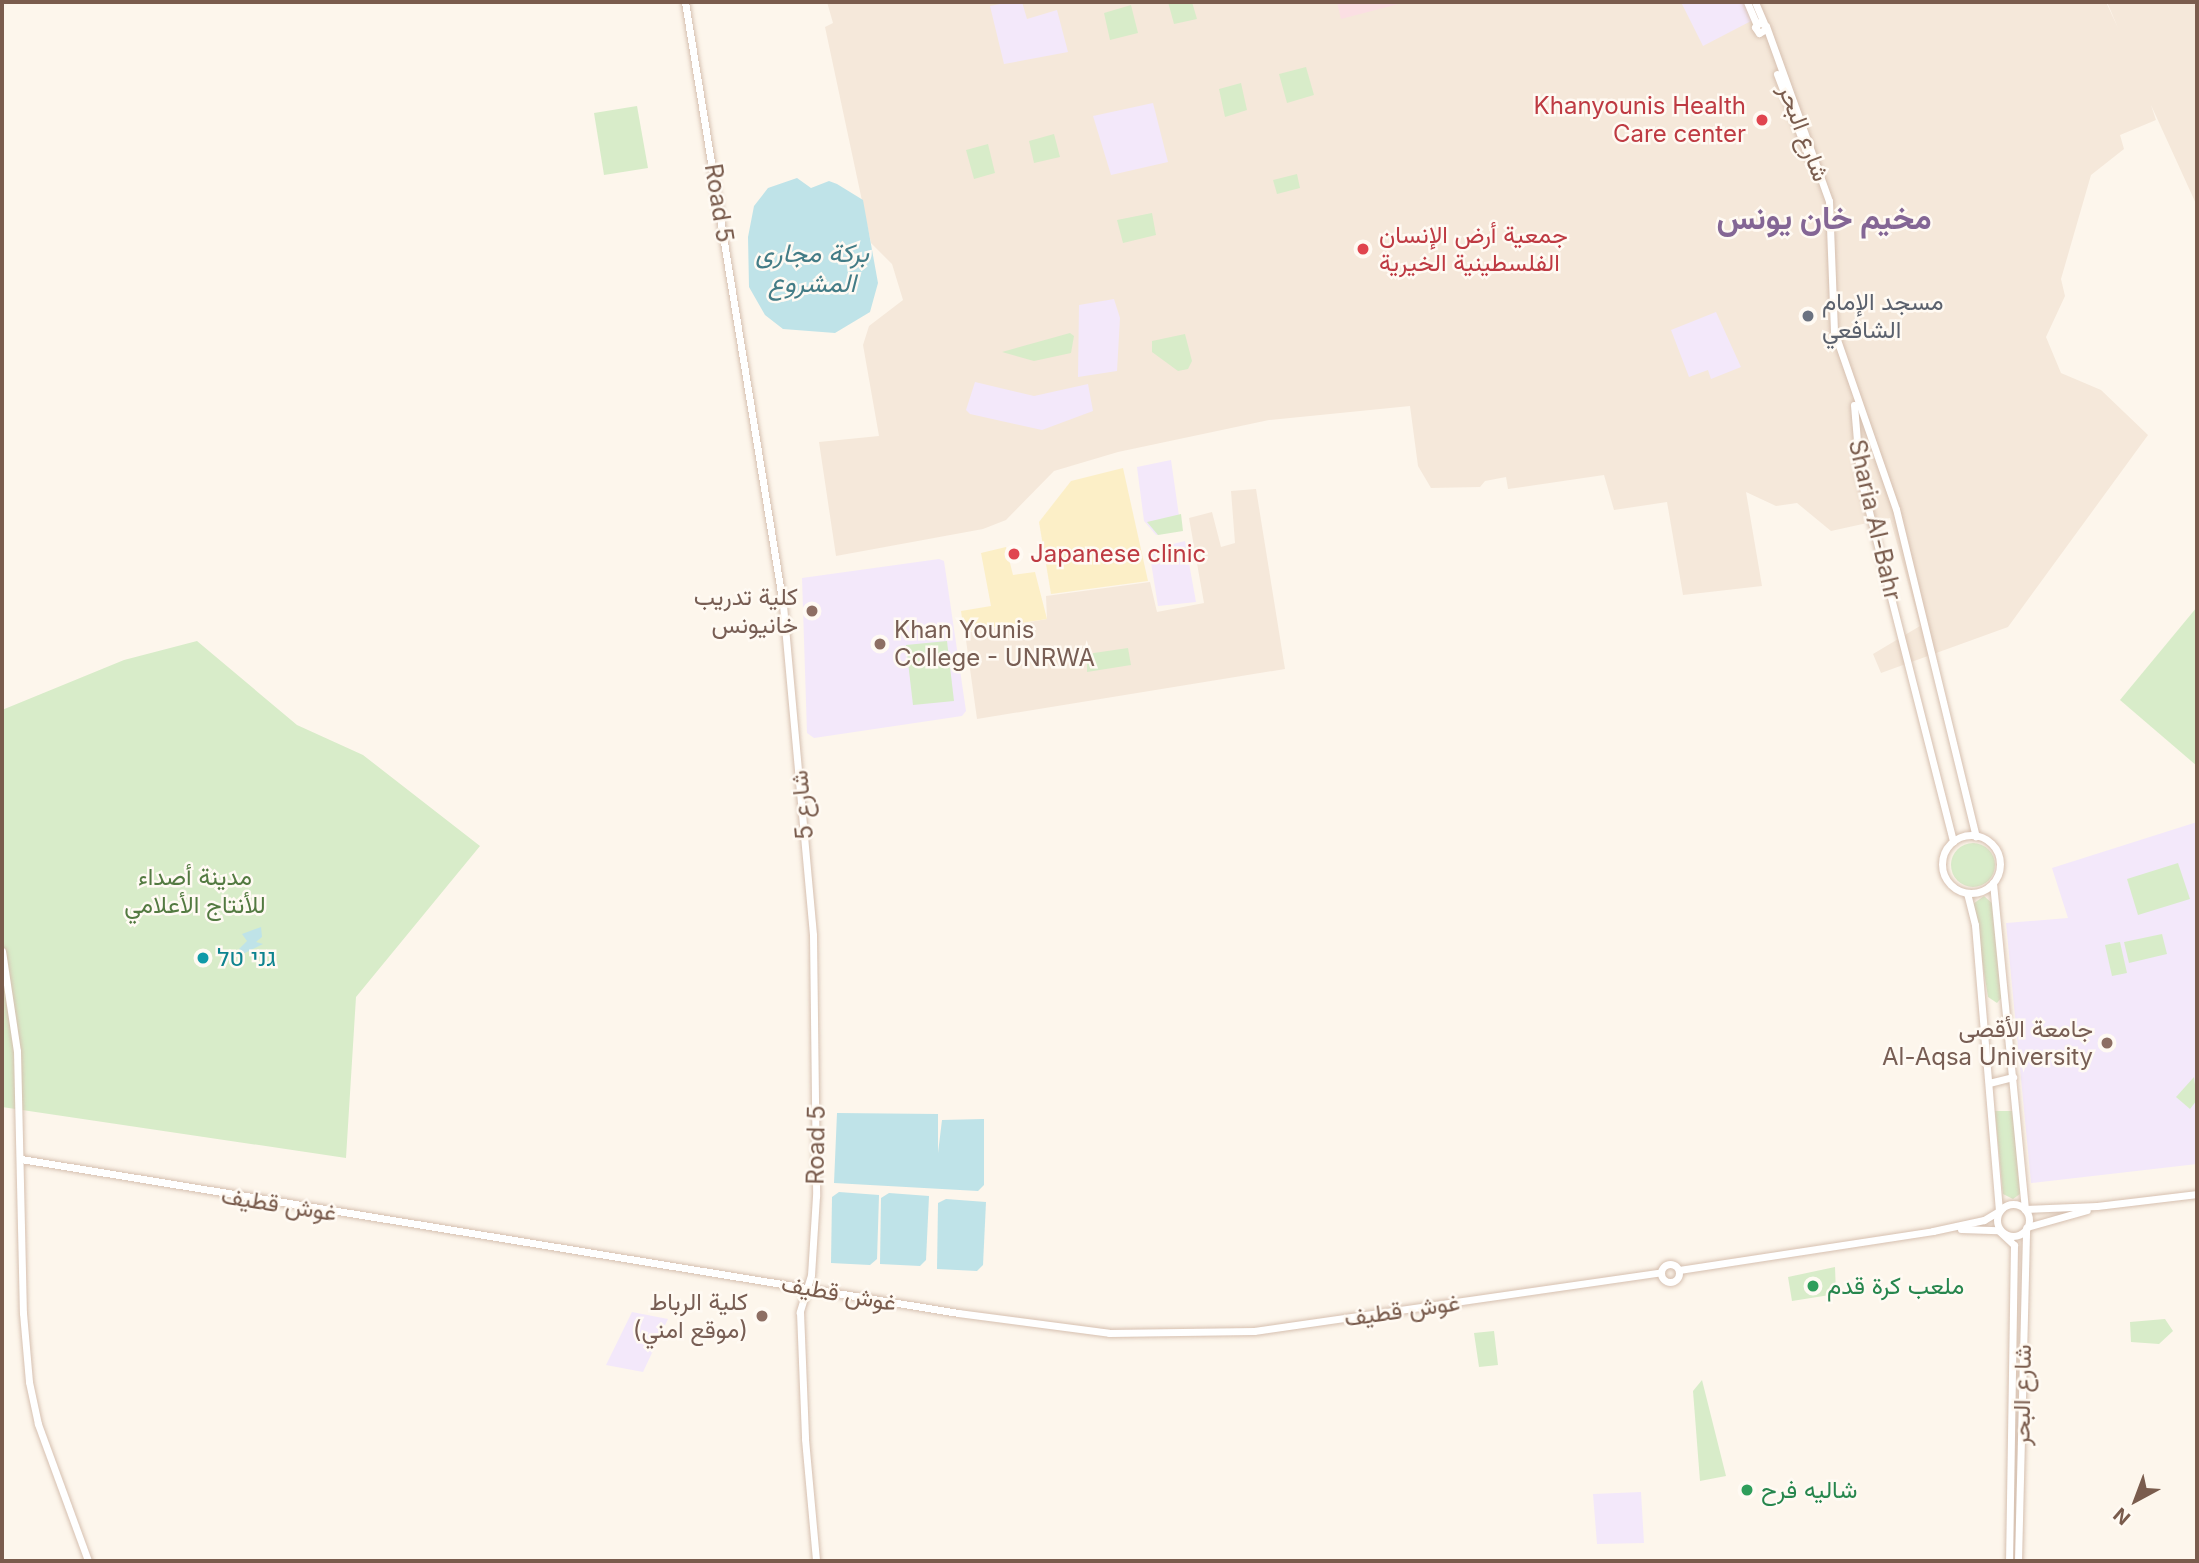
<!DOCTYPE html>
<html>
<head>
<meta charset="utf-8">
<style>
  body { margin:0 }
  #map { position:relative; width:2199px; height:1563px; overflow:hidden; background:#fdf6ec; font-family:Inter,Vazirmatn,Heebo,sans-serif }
  div>[style] { position:absolute }
  .residential>* { inset:0; background:#f5e8da }
  .education>* { inset:0; background:#f3e8fa }
  .medical>* { inset:0; background:#fbdfe3 }
  .green>* { inset:0; background:#d8ecc9 }
  .round { border-radius:50% }
  .sand>* { inset:0; background:#fcefc7 }
  .water>* { inset:0; background:#bfe3e8 }
  .roads { filter:drop-shadow(0 0 2px #d6c0b0) drop-shadow(0 0 2px #d6c0b0) }
  .secondary>* { height:7px; margin:-3.5px; padding:0 3.5px; transform-origin:3.5px; border-radius:3.5px; background:#fff }
  .secondary>.ring { margin:-3.5px; padding:0; box-sizing:content-box; background:none; border:7px solid #fff; border-radius:50% }
  .dots>* { width:19px; height:19px; translate:-50% -50%; box-sizing:border-box; border:4px solid #fffaf3; border-radius:50% }
  span { translate:-50% -50%; white-space:nowrap; text-align:center; line-height:1.15; -webkit-text-stroke:5px #fffaf3; paint-order:stroke }
  .health-label { font-size:24px; color:#be3a42 }
  .right { translate:-100% -50%; text-align:right }
  .left { translate:0 -50%; text-align:left }
  .street-label { font-size:24px; color:#7a5c4d }
  .worship-label { font-size:24px; color:#5b616d }
  .education-label { font-size:24px; color:#785e54 }
  .park-label { font-size:24px; color:#537a41 }
  .culture-label { font-size:24px; color:#0d838f }
  .leisure-label { font-size:24px; color:#27864d }
  .water-label { font-size:26px; color:#437c86; font-style:italic }
  .district-label { font-size:32px; color:#846695; font-weight:700 }
  .frame { position:absolute; inset:0; border:4px solid #7a5c4d; pointer-events:none }
  .north { position:absolute; left:2101px; top:1465px; width:70px; height:70px; -webkit-text-stroke:5px #fffaf3; paint-order:stroke; rotate:221deg; font-size:19px; font-weight:700; line-height:28px; text-align:center; color:#7a5c4d }
  .north::after { content:''; display:block; margin:auto; width:24px; height:32px; background:#7a5c4d; clip-path:polygon(50% 0,100% 100%,50% 72%,0 100%) }
</style>
</head>
<body>
<div id="map">
  <div class="residential">
    <div style="clip-path:polygon(827px 2px,2106px 2px,2118px 28px,2107px 2px,2197px 2px,2197px 206px,2151px 105px,2156px 120px,2120px 135px,2124px 149px,2091px 175px,2061px 279px,2065px 296px,2046px 337px,2061px 373px,2101px 390px,2148px 435px,2008px 627px,1881px 673px,1873px 654px,1920px 626px,1890px 518px,1831px 531px,1797px 503px,1776px 506px,1746px 492px,1762px 586px,1683px 595px,1667px 502px,1614px 510px,1604px 475px,1508px 489px,1506px 477px,1485px 481px,1480px 487px,1431px 488px,1418px 466px,1410px 406px,1269px 420px,1118px 452px,1054px 471px,1006px 520px,983px 529px,836px 556px,819px 442px,879px 436px,863px 345px,869px 326px,903px 300px,892px 264px,871px 243px,825px 27px,833px 23px)"></div>
    <div style="clip-path:polygon(1256px 489px,1285px 669px,977px 719px,965px 633px,1047px 619px,1046px 596px,1150px 582px,1157px 612px,1204px 603px,1189px 518px,1212px 512px,1221px 547px,1235px 543px,1231px 491px)"></div>
  </div>
  <div class="education">
    <div style="clip-path:polygon(1010px 2px,1022px 2px,1027px 19px,1057px 10px,1068px 52px,1004px 64px,990px 6px)"></div>
    <div style="clip-path:polygon(1681px 2px,1745px 2px,1753px 20px,1703px 46px)"></div>
    <div style="clip-path:polygon(1153px 103px,1168px 162px,1111px 175px,1093px 116px)"></div>
    <div style="clip-path:polygon(1114px 299px,1120px 318px,1117px 371px,1078px 377px,1079px 305px)"></div>
    <div style="clip-path:polygon(1716px 312px,1741px 367px,1711px 379px,1708px 370px,1689px 377px,1671px 330px)"></div>
    <div style="clip-path:polygon(975px 382px,1034px 396px,1088px 384px,1093px 411px,1042px 430px,970px 414px,966px 410px)"></div>
    <div style="clip-path:polygon(1171px 460px,1181px 530px,1156px 535px,1144px 521px,1137px 467px)"></div>
    <div style="clip-path:polygon(1185px 541px,1196px 602px,1158px 606px,1149px 550px)"></div>
    <div style="clip-path:polygon(939px 559px,944px 561px,966px 711px,962px 716px,814px 738px,807px 733px,802px 578px)"></div>
    <div style="clip-path:polygon(2197px 822px,2197px 1164px,2031px 1183px,2006px 923px,2068px 918px,2052px 868px)"></div>
    <div style="clip-path:polygon(632px 1312px,668px 1319px,643px 1372px,606px 1365px)"></div>
    <div style="clip-path:polygon(1641px 1492px,1644px 1543px,1597px 1544px,1593px 1494px)"></div>
  </div>
  <div class="medical">
    <div style="clip-path:polygon(1337px 2px,1406px 2px,1341px 19px)"></div>
  </div>
  <div class="green">
    <div style="clip-path:polygon(1168px 2px,1192px 2px,1197px 19px,1174px 24px)"></div>
    <div style="clip-path:polygon(1131px 5px,1138px 33px,1110px 40px,1104px 13px)"></div>
    <div style="clip-path:polygon(1306px 67px,1314px 95px,1287px 103px,1279px 74px)"></div>
    <div style="clip-path:polygon(1241px 83px,1247px 110px,1225px 117px,1219px 89px)"></div>
    <div style="clip-path:polygon(637px 106px,648px 168px,604px 175px,594px 113px)"></div>
    <div style="clip-path:polygon(1054px 134px,1060px 157px,1034px 163px,1029px 141px)"></div>
    <div style="clip-path:polygon(988px 144px,995px 173px,974px 179px,966px 150px)"></div>
    <div style="clip-path:polygon(1297px 174px,1300px 188px,1277px 194px,1273px 180px)"></div>
    <div style="clip-path:polygon(1152px 213px,1156px 235px,1123px 243px,1117px 220px)"></div>
    <div style="clip-path:polygon(1070px 333px,1074px 336px,1071px 353px,1034px 361px,1002px 352px)"></div>
    <div style="clip-path:polygon(1185px 334px,1192px 361px,1188px 369px,1178px 371px,1152px 352px,1152px 341px)"></div>
    <div style="clip-path:polygon(1181px 514px,1183px 531px,1158px 535px,1147px 522px)"></div>
    <div style="clip-path:polygon(2197px 607px,2197px 766px,2120px 700px)"></div>
    <div style="clip-path:polygon(197px 641px,297px 725px,363px 755px,480px 846px,356px 997px,346px 1158px,2px 1107px,2px 710px,124px 660px)"></div>
    <div style="clip-path:polygon(947px 641px,954px 701px,913px 705px,906px 645px)"></div>
    <div style="clip-path:polygon(1128px 648px,1131px 665px,1087px 672px,1087px 654px)"></div>
    <div class="round" style="left:1951px;top:843px;width:44px;height:44px"></div>
    <div style="clip-path:polygon(2178px 863px,2190px 899px,2138px 915px,2127px 879px)"></div>
    <div style="clip-path:polygon(1984px 896px,1993px 904px,2002px 997px,1997px 1003px,1988px 997px,1973px 904px)"></div>
    <div style="clip-path:polygon(2162px 934px,2167px 954px,2129px 963px,2124px 942px)"></div>
    <div style="clip-path:polygon(2120px 942px,2127px 973px,2112px 976px,2105px 945px)"></div>
    <div style="clip-path:polygon(2194px 1077px,2197px 1100px,2190px 1109px,2176px 1097px)"></div>
    <div style="clip-path:polygon(1995px 1111px,2013px 1111px,2020px 1194px,2013px 1199px,2003px 1194px)"></div>
    <div style="clip-path:polygon(1835px 1267px,1836px 1294px,1792px 1301px,1788px 1277px)"></div>
    <div style="clip-path:polygon(2165px 1319px,2173px 1331px,2159px 1344px,2131px 1342px,2130px 1322px)"></div>
    <div style="clip-path:polygon(1494px 1331px,1498px 1365px,1479px 1367px,1474px 1333px)"></div>
    <div style="clip-path:polygon(1702px 1380px,1726px 1476px,1700px 1481px,1693px 1391px)"></div>
  </div>
  <div class="sand">
    <div style="clip-path:polygon(1123px 468px,1148px 581px,1051px 594px,1039px 522px,1071px 481px)"></div>
    <div style="clip-path:polygon(1006px 547px,1013px 575px,1035px 572px,1047px 619px,964px 632px,961px 611px,991px 606px,981px 553px)"></div>
  </div>
  <div class="water">
    <div style="clip-path:polygon(797px 178px,811px 188px,829px 181px,837px 184px,863px 200px,878px 283px,870px 312px,835px 333px,783px 329px,765px 315px,749px 287px,748px 237px,754px 206px,768px 188px)"></div>
    <div style="clip-path:polygon(261px 927px,262px 937px,256px 942px,263px 944px,243px 954px,239px 949px,247px 941px,242px 934px)"></div>
    <div style="clip-path:polygon(837px 1113px,938px 1114px,938px 1153px,942px 1120px,984px 1119px,984px 1185px,978px 1191px,834px 1183px)"></div>
    <div style="clip-path:polygon(839px 1192px,879px 1195px,877px 1259px,870px 1265px,831px 1263px,832px 1197px)"></div>
    <div style="clip-path:polygon(889px 1193px,929px 1196px,926px 1260px,920px 1266px,880px 1264px,881px 1198px)"></div>
    <div style="clip-path:polygon(946px 1199px,986px 1202px,983px 1265px,977px 1271px,937px 1269px,938px 1203px)"></div>
  </div>
  <div class="roads">
    <div class="secondary">
      <div style="left:685px;top:2px;width:611px;rotate:80.77deg"></div>
      <div style="left:783px;top:605px;width:331px;rotate:84.8deg"></div>
      <div style="left:813px;top:935px;width:261px;rotate:89.3deg"></div>
      <div style="left:816px;top:1196px;width:79px;rotate:93.6deg"></div>
      <div style="left:811px;top:1275px;width:39px;rotate:107deg"></div>
      <div style="left:800px;top:1312px;width:127px;rotate:87.7deg"></div>
      <div style="left:805px;top:1439px;width:122px;rotate:84.8deg"></div>
      <div style="left:1747px;top:2px;width:23px;rotate:67deg"></div>
      <div style="left:1755px;top:2px;width:23px;rotate:67deg"></div>
      <div style="left:1766px;top:29px;width:8px;rotate:150deg"></div>
      <div style="left:1759px;top:33px;width:7px;rotate:-124deg"></div>
      <div style="left:1755px;top:27px;width:7px;rotate:-45deg"></div>
      <div style="left:1760px;top:22px;width:7px;rotate:34deg"></div>
      <div style="left:1766px;top:26px;width:186px;rotate:70.2deg"></div>
      <div style="left:1829px;top:201px;width:130px;rotate:87.8deg"></div>
      <div style="left:1834px;top:331px;width:188px;rotate:70.8deg"></div>
      <div style="left:1896px;top:509px;width:337px;rotate:76.3deg"></div>
      <div style="left:1777px;top:74px;width:90px;rotate:69.1deg"></div>
      <div style="left:1854px;top:405px;width:71px;rotate:85.2deg"></div>
      <div style="left:1860px;top:476px;width:377px;rotate:75.7deg"></div>
      <div class="ring" style="left:1942px;top:835px;width:51px;height:51px"></div>
      <div style="left:1993px;top:883px;width:328px;rotate:84.4deg"></div>
      <div style="left:2025px;top:1209px;width:72px;rotate:-2.4deg"></div>
      <div style="left:2097px;top:1206px;width:101px;rotate:-6.8deg"></div>
      <div style="left:2px;top:951px;width:101px;rotate:81.5deg"></div>
      <div style="left:17px;top:1051px;width:262px;rotate:88.7deg"></div>
      <div style="left:23px;top:1313px;width:69px;rotate:85deg"></div>
      <div style="left:29px;top:1382px;width:43px;rotate:77.9deg"></div>
      <div style="left:38px;top:1424px;width:146px;rotate:69.9deg"></div>
      <div style="left:1989px;top:1083px;width:25px;rotate:-14deg"></div>
      <div style="left:21px;top:1159px;width:950px;rotate:9.33deg"></div>
      <div style="left:958px;top:1313px;width:152px;rotate:7.5deg"></div>
      <div style="left:1109px;top:1333px;width:145px;rotate:-0.8deg"></div>
      <div style="left:1254px;top:1331px;width:411px;rotate:-8.2deg"></div>
      <div class="ring" style="left:1997px;top:1204px;width:25px;height:25px"></div>
      <div style="left:2027px;top:1227px;width:62px;rotate:-15.8deg"></div>
      <div style="left:1961px;top:1229px;width:37px;rotate:2deg"></div>
      <div style="left:1998px;top:1230px;width:22px;rotate:43deg"></div>
      <div style="left:2014px;top:1245px;width:316px;rotate:90.9deg"></div>
      <div class="ring" style="left:1661px;top:1264px;width:11px;height:11px"></div>
      <div style="left:1679px;top:1270px;width:257px;rotate:-8.7deg"></div>
      <div style="left:1933px;top:1231px;width:52px;rotate:-12.2deg"></div>
      <div style="left:1984px;top:1220px;width:17px;rotate:-31deg"></div>
      <div style="left:1999px;top:1211px;width:287px;rotate:-94.8deg"></div>
      <div style="left:1975px;top:925px;width:33px;rotate:-104deg"></div>
      <div style="left:2018px;top:1561px;width:333px;rotate:-88.6deg"></div>
    </div>
  </div>
  <div class="dots">
    <div style="left:1762px;top:120px;background:#e0444e"></div>
    <div style="left:1363px;top:249px;background:#e0444e"></div>
    <div style="left:1808px;top:316px;background:#6b7280"></div>
    <div style="left:1014px;top:554px;background:#e0444e"></div>
    <div style="left:812px;top:611px;background:#8d6e63"></div>
    <div style="left:880px;top:644px;background:#8d6e63"></div>
    <div style="left:203px;top:958px;background:#0f9aa8"></div>
    <div style="left:2107px;top:1043px;background:#8d6e63"></div>
    <div style="left:1813px;top:1286px;background:#2e9e5b"></div>
    <div style="left:762px;top:1316px;background:#8d6e63"></div>
    <div style="left:1747px;top:1490px;background:#2e9e5b"></div>
  </div>
  <div class="health-label">
    <span class="right" style="left:1746px;top:120px">Khanyounis Health<br>Care center</span>
    <span class="left" style="left:1379px;top:249px">جمعية أرض الإنسان<br>الفلسطينية الخيرية</span>
    <span class="left" style="left:1030px;top:554px">Japanese clinic</span>
  </div>
  <div class="street-label">
    <span style="left:1804px;top:133px;rotate:69deg">شارع البحر</span>
    <span style="left:719px;top:203px;rotate:81deg">Road 5</span>
    <span style="left:1875px;top:520px;rotate:77deg">Sharia Al-Bahr</span>
    <span style="left:802px;top:805px;rotate:-95deg">شارع 5</span>
    <span style="left:816px;top:1145px;rotate:-89deg">Road 5</span>
    <span style="left:279px;top:1204px;rotate:9deg">غوش قطيف</span>
    <span style="left:839px;top:1293px;rotate:10deg">غوش قطيف</span>
    <span style="left:1402px;top:1310px;rotate:-8deg">غوش قطيف</span>
    <span style="left:2022px;top:1395px;rotate:-89deg">شارع البحر</span>
  </div>
  <div class="worship-label">
    <span class="left" style="left:1822px;top:316px">مسجد الإمام<br>الشافعي</span>
  </div>
  <div class="education-label">
    <span class="right" style="left:798px;top:611px">كلية تدريب<br>خانيونس</span>
    <span class="left" style="left:894px;top:644px">Khan Younis<br>College - UNRWA</span>
    <span class="right" style="left:2093px;top:1043px">جامعة الأقصى<br>Al-Aqsa University</span>
    <span class="right" style="left:748px;top:1316px">كلية الرباط<br>(موقع امني)</span>
  </div>
  <div class="park-label">
    <span style="left:195px;top:891px">مدينة أصداء<br>للأنتاج الأعلامي</span>
  </div>
  <div class="culture-label">
    <span class="left" style="left:217px;top:958px">גני טל</span>
  </div>
  <div class="leisure-label">
    <span class="left" style="left:1827px;top:1286px">ملعب كرة قدم</span>
    <span class="left" style="left:1761px;top:1490px">شاليه فرح</span>
  </div>
  <div class="water-label">
    <span style="left:812px;top:268px">بركة مجارى<br>المشروع</span>
  </div>
  <div class="district-label">
    <span style="left:1824px;top:218px">مخيم خان يونس</span>
  </div>
  <div class="frame"></div>
  <div class="north">N</div>
</div>
</body>
</html>
